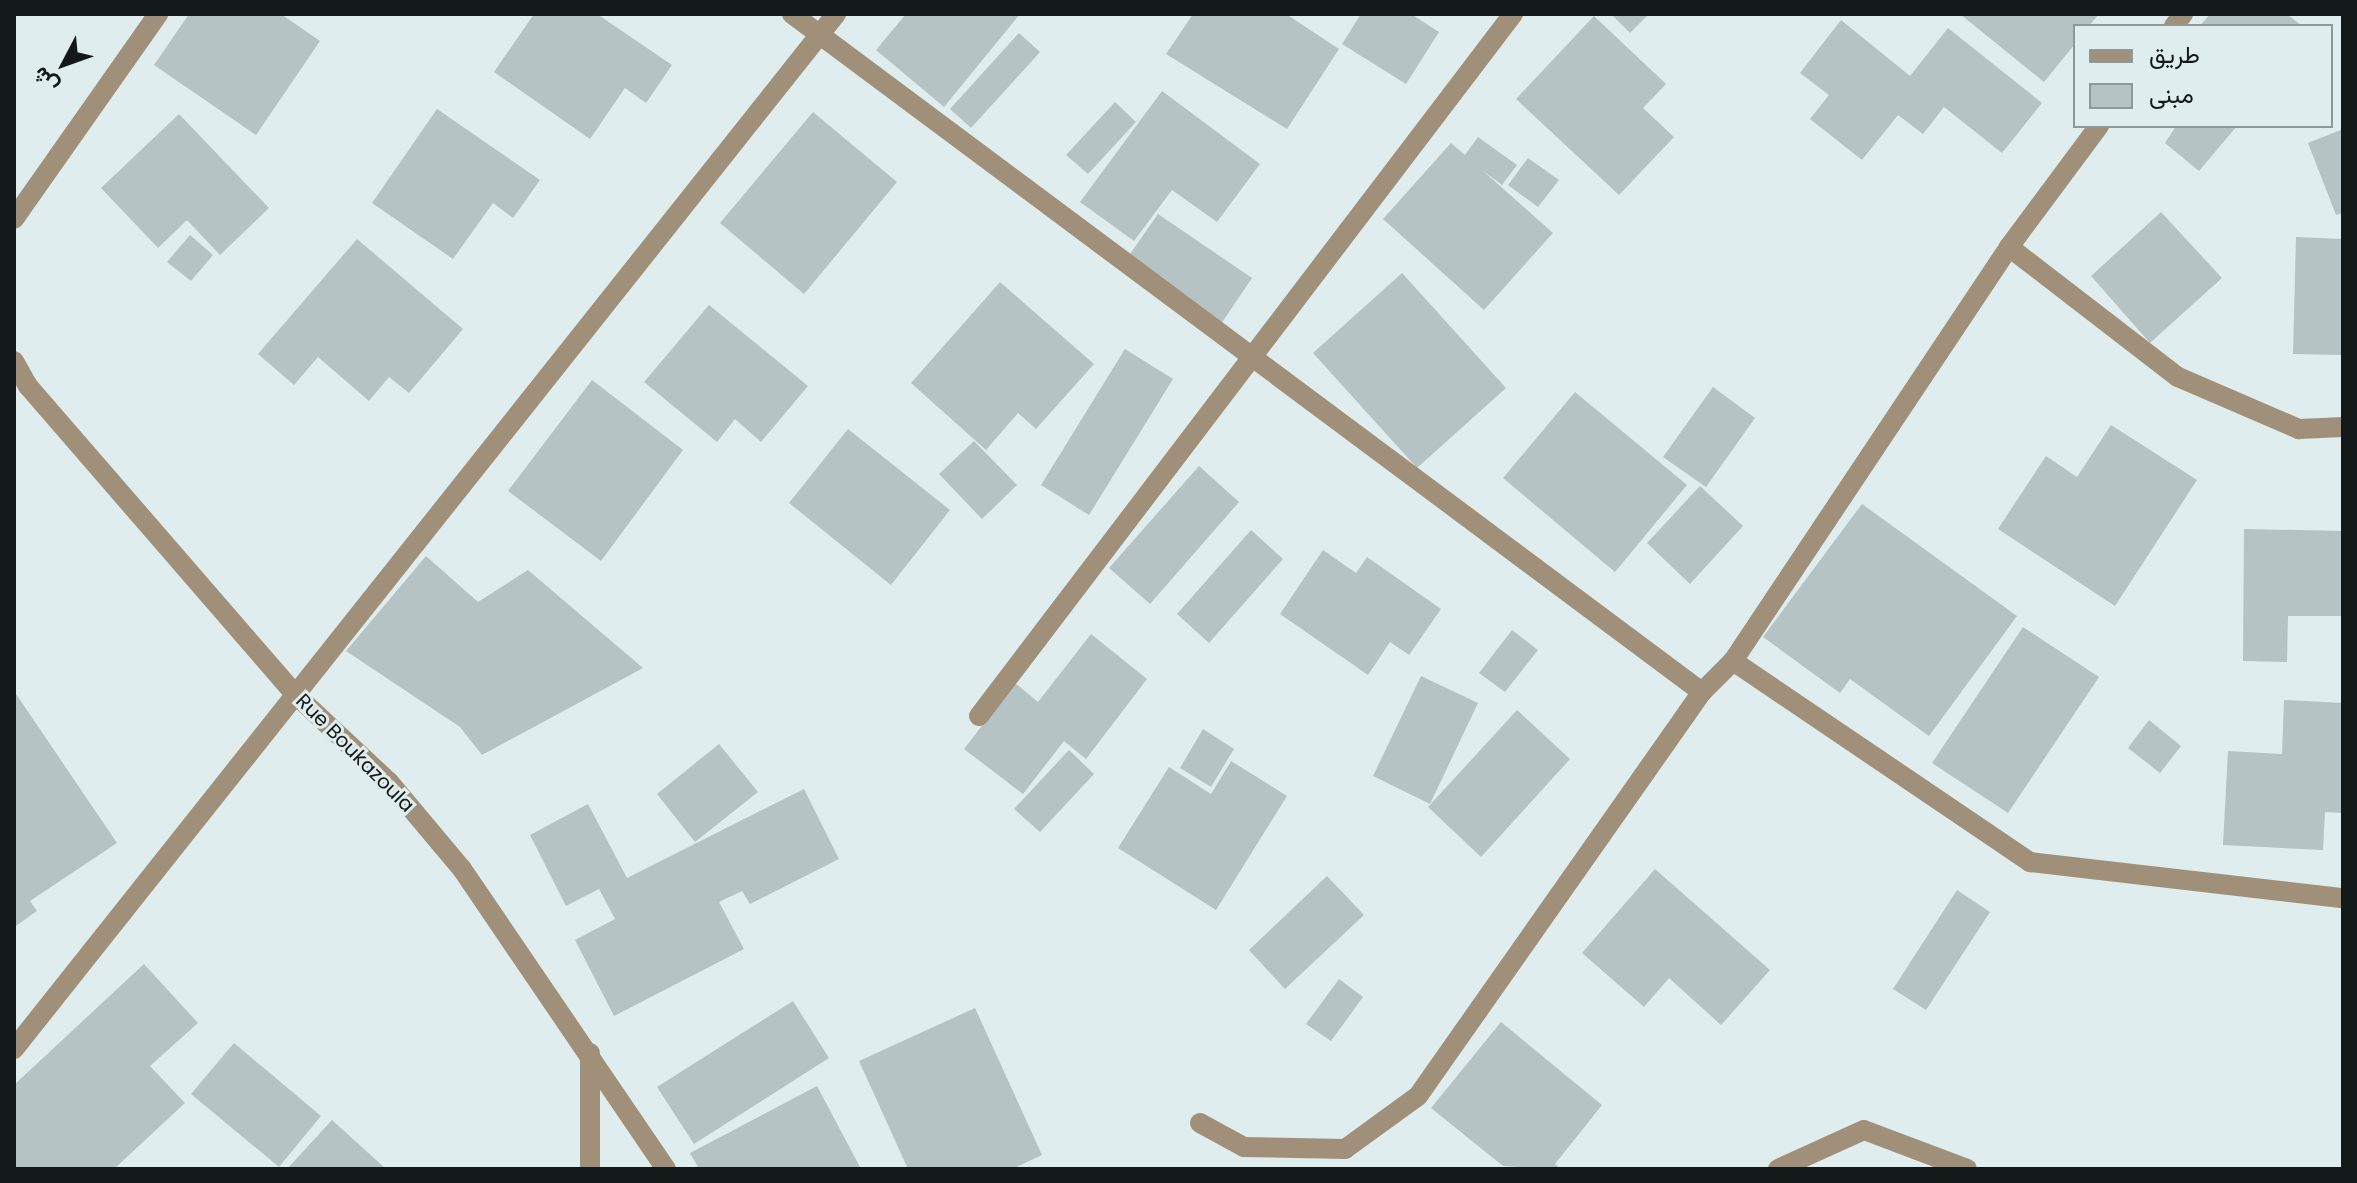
<!DOCTYPE html>
<html>
<head>
<meta charset="utf-8">
<style>
  body { margin:0 }
  #map { position:relative; width:2357px; height:1183px; overflow:hidden; background:#dfedee; font-family:Poppins,Vazirmatn,sans-serif }
  div>[style] { position:absolute }
  .building>* { inset:0; background:#b5c3c4 }
  .minor>* { height:20px; margin:-10px; padding:0 10px; transform-origin:10px; border-radius:10px; background:#a19079 }
  span { translate:-50% -50%; white-space:nowrap; text-align:center; line-height:1.15; -webkit-text-stroke:6px #dfedee; paint-order:stroke }
  .street-label { font-size:20px; color:#131818 }
  .frame { position:absolute; inset:0; border:16px solid #131818; pointer-events:none }
  .legend { position:absolute; left:2073px; top:24px; width:260px; height:104px; box-sizing:border-box; background:#dfedee; border:2px solid #8d9898; margin:0; padding:10px 14px; list-style:none; font-size:24px; color:#131818 }
  .legend li { display:flex; align-items:center; gap:16px; height:40px }
  .legend b { width:40px; border:2px solid #8d9898 }
  .north { position:absolute; left:24px; top:24px; width:80px; height:80px; -webkit-text-stroke:6px #dfedee; paint-order:stroke; rotate:229deg; font-size:22px; font-weight:700; line-height:32px; text-align:center; color:#131818 }
  .north::after { content:''; display:block; margin:auto; width:28px; height:36px; background:#131818; clip-path:polygon(50% 0,100% 100%,50% 72%,0 100%) }
</style>
</head>
<body>
<div id="map">
  <div class="building">
    <div style="clip-path:polygon(189px 14px,281px 14px,320px 41px,256px 135px,154px 65px)"></div>
    <div style="clip-path:polygon(534px 14px,597px 14px,672px 65px,646px 103px,625px 88px,590px 139px,494px 72px)"></div>
    <div style="clip-path:polygon(906px 14px,1020px 14px,944px 107px,876px 50px)"></div>
    <div style="clip-path:polygon(1193px 14px,1286px 14px,1339px 49px,1287px 129px,1166px 54px)"></div>
    <div style="clip-path:polygon(1361px 14px,1411px 14px,1439px 32px,1406px 84px,1342px 44px)"></div>
    <div style="clip-path:polygon(1611px 14px,1649px 14px,1630px 33px)"></div>
    <div style="clip-path:polygon(1960px 14px,2099px 14px,2089px 26px,2075px 26px,2075px 44px,2044px 82px)"></div>
    <div style="clip-path:polygon(2210px 14px,2287px 14px,2302px 26px,2200px 26px)"></div>
    <div style="clip-path:polygon(1594px 16px,1666px 84px,1643px 108px,1674px 137px,1619px 195px,1516px 99px)"></div>
    <div style="clip-path:polygon(1841px 20px,1910px 76px,1948px 28px,2042px 103px,2002px 153px,1944px 107px,1923px 134px,1898px 115px,1862px 160px,1810px 119px,1829px 95px,1800px 73px)"></div>
    <div style="clip-path:polygon(1019px 33px,1040px 52px,971px 128px,950px 109px)"></div>
    <div style="clip-path:polygon(1162px 91px,1260px 164px,1217px 222px,1172px 190px,1134px 241px,1080px 202px)"></div>
    <div style="clip-path:polygon(1115px 102px,1136px 122px,1088px 174px,1066px 155px)"></div>
    <div style="clip-path:polygon(437px 109px,540px 180px,513px 218px,493px 203px,453px 259px,372px 203px)"></div>
    <div style="clip-path:polygon(813px 112px,897px 182px,804px 294px,720px 223px)"></div>
    <div style="clip-path:polygon(179px 114px,269px 208px,220px 255px,187px 220px,158px 248px,101px 188px)"></div>
    <div style="clip-path:polygon(2176px 126px,2237px 126px,2199px 171px,2165px 143px)"></div>
    <div style="clip-path:polygon(2343px 129px,2343px 213px,2336px 215px,2308px 143px)"></div>
    <div style="clip-path:polygon(1478px 137px,1517px 165px,1502px 185px,1482px 170px,1553px 233px,1484px 310px,1383px 219px,1451px 143px,1465px 155px)"></div>
    <div style="clip-path:polygon(1528px 158px,1559px 180px,1538px 207px,1508px 185px)"></div>
    <div style="clip-path:polygon(2161px 212px,2222px 278px,2150px 343px,2091px 276px)"></div>
    <div style="clip-path:polygon(1158px 214px,1252px 278px,1221px 324px,1130px 254px)"></div>
    <div style="clip-path:polygon(190px 235px,213px 255px,191px 281px,167px 262px)"></div>
    <div style="clip-path:polygon(2296px 237px,2343px 239px,2343px 355px,2293px 354px)"></div>
    <div style="clip-path:polygon(357px 239px,463px 329px,409px 393px,389px 377px,369px 401px,318px 357px,294px 385px,258px 354px)"></div>
    <div style="clip-path:polygon(1402px 273px,1506px 388px,1417px 468px,1313px 353px)"></div>
    <div style="clip-path:polygon(1000px 282px,1094px 364px,1036px 429px,1018px 413px,986px 450px,911px 383px)"></div>
    <div style="clip-path:polygon(709px 305px,808px 386px,761px 442px,735px 419px,717px 442px,644px 382px)"></div>
    <div style="clip-path:polygon(1125px 349px,1173px 379px,1089px 515px,1041px 485px)"></div>
    <div style="clip-path:polygon(592px 380px,683px 450px,601px 561px,508px 491px)"></div>
    <div style="clip-path:polygon(1713px 387px,1755px 418px,1706px 487px,1663px 457px)"></div>
    <div style="clip-path:polygon(1575px 392px,1687px 485px,1615px 572px,1503px 478px)"></div>
    <div style="clip-path:polygon(2111px 425px,2197px 480px,2115px 606px,1998px 529px,2046px 456px,2077px 477px)"></div>
    <div style="clip-path:polygon(848px 429px,950px 510px,891px 585px,789px 503px)"></div>
    <div style="clip-path:polygon(974px 441px,1017px 485px,982px 519px,939px 474px)"></div>
    <div style="clip-path:polygon(1199px 466px,1239px 502px,1150px 604px,1109px 568px)"></div>
    <div style="clip-path:polygon(1700px 486px,1743px 526px,1690px 584px,1647px 543px)"></div>
    <div style="clip-path:polygon(1862px 504px,2017px 616px,1929px 736px,1850px 679px,1840px 693px,1763px 637px)"></div>
    <div style="clip-path:polygon(2244px 529px,2343px 531px,2343px 616px,2288px 616px,2287px 662px,2243px 661px)"></div>
    <div style="clip-path:polygon(1251px 530px,1283px 559px,1209px 643px,1177px 614px)"></div>
    <div style="clip-path:polygon(1323px 550px,1356px 573px,1367px 557px,1441px 609px,1409px 655px,1390px 642px,1368px 675px,1280px 614px)"></div>
    <div style="clip-path:polygon(426px 556px,478px 602px,528px 570px,643px 668px,482px 755px,460px 727px,346px 651px)"></div>
    <div style="clip-path:polygon(2023px 627px,2099px 677px,2008px 813px,1932px 763px)"></div>
    <div style="clip-path:polygon(1512px 630px,1538px 650px,1505px 692px,1479px 673px)"></div>
    <div style="clip-path:polygon(1091px 634px,1147px 679px,1086px 759px,1064px 741px,1023px 794px,964px 749px,1015px 683px,1038px 702px)"></div>
    <div style="clip-path:polygon(1421px 676px,1478px 703px,1430px 804px,1373px 776px)"></div>
    <div style="clip-path:polygon(14px 691px,117px 843px,30px 901px,37px 911px,14px 927px)"></div>
    <div style="clip-path:polygon(2284px 700px,2343px 703px,2343px 813px,2325px 812px,2323px 850px,2223px 845px,2228px 751px,2282px 754px)"></div>
    <div style="clip-path:polygon(1517px 710px,1570px 759px,1481px 857px,1428px 807px)"></div>
    <div style="clip-path:polygon(2149px 720px,2181px 746px,2160px 773px,2128px 748px)"></div>
    <div style="clip-path:polygon(1203px 729px,1234px 749px,1211px 787px,1180px 768px)"></div>
    <div style="clip-path:polygon(719px 744px,758px 792px,695px 842px,657px 794px)"></div>
    <div style="clip-path:polygon(1069px 750px,1094px 774px,1040px 832px,1014px 809px)"></div>
    <div style="clip-path:polygon(1231px 761px,1287px 796px,1216px 910px,1118px 848px,1169px 767px,1211px 794px)"></div>
    <div style="clip-path:polygon(804px 789px,839px 859px,750px 904px,742px 891px,719px 902px,744px 949px,614px 1016px,575px 940px,615px 919px,599px 889px,566px 906px,530px 835px,588px 804px,627px 878px)"></div>
    <div style="clip-path:polygon(1655px 869px,1770px 970px,1721px 1025px,1669px 978px,1644px 1007px,1582px 953px)"></div>
    <div style="clip-path:polygon(1327px 876px,1364px 915px,1285px 989px,1249px 950px)"></div>
    <div style="clip-path:polygon(1957px 890px,1990px 912px,1926px 1010px,1893px 989px)"></div>
    <div style="clip-path:polygon(144px 964px,198px 1023px,150px 1066px,185px 1103px,114px 1169px,14px 1169px,14px 1085px)"></div>
    <div style="clip-path:polygon(1339px 979px,1363px 997px,1331px 1041px,1306px 1024px)"></div>
    <div style="clip-path:polygon(793px 1001px,829px 1058px,694px 1144px,657px 1087px)"></div>
    <div style="clip-path:polygon(975px 1008px,1042px 1155px,1012px 1169px,908px 1169px,859px 1061px)"></div>
    <div style="clip-path:polygon(1501px 1022px,1602px 1105px,1555px 1164px,1561px 1169px,1503px 1166px,1431px 1108px)"></div>
    <div style="clip-path:polygon(234px 1043px,321px 1116px,279px 1167px,191px 1094px)"></div>
    <div style="clip-path:polygon(817px 1086px,861px 1169px,699px 1169px,690px 1153px)"></div>
    <div style="clip-path:polygon(332px 1120px,386px 1169px,287px 1169px)"></div>
  </div>
  <div class="minor">
    <div style="left:792px;top:14px;width:1135px;rotate:36.69deg"></div>
    <div style="left:2174px;top:26px;width:15px;rotate:-53deg"></div>
    <div style="left:14px;top:219px;width:251px;rotate:-54.9deg"></div>
    <div style="left:2009px;top:247px;width:213px;rotate:37.6deg"></div>
    <div style="left:2178px;top:377px;width:132px;rotate:23.3deg"></div>
    <div style="left:2299px;top:429px;width:44px;rotate:-2.6deg"></div>
    <div style="left:14px;top:361px;width:29px;rotate:61deg"></div>
    <div style="left:28px;top:386px;width:410px;rotate:49.1deg"></div>
    <div style="left:297px;top:696px;width:126px;rotate:43.1deg"></div>
    <div style="left:389px;top:782px;width:114px;rotate:50deg"></div>
    <div style="left:462px;top:869px;width:363px;rotate:55.8deg"></div>
    <div style="left:1733px;top:661px;width:359px;rotate:34.1deg"></div>
    <div style="left:2030px;top:862px;width:315px;rotate:6.6deg"></div>
    <div style="left:979px;top:716px;width:882px;rotate:-52.74deg"></div>
    <div style="left:14px;top:1049px;width:1322px;rotate:-51.54deg"></div>
    <div style="left:1200px;top:1123px;width:50px;rotate:28.6deg"></div>
    <div style="left:1244px;top:1147px;width:101px;rotate:1.1deg"></div>
    <div style="left:1345px;top:1149px;width:90px;rotate:-36deg"></div>
    <div style="left:1418px;top:1096px;width:494px;rotate:-54.9deg"></div>
    <div style="left:1702px;top:692px;width:44px;rotate:-45deg"></div>
    <div style="left:1733px;top:661px;width:498px;rotate:-56.3deg"></div>
    <div style="left:2009px;top:247px;width:151px;rotate:-53.4deg"></div>
    <div style="left:590px;top:1169px;width:116px;rotate:-90deg"></div>
    <div style="left:1778px;top:1169px;width:94px;rotate:-24.4deg"></div>
    <div style="left:1864px;top:1130px;width:110px;rotate:20.7deg"></div>
  </div>
  <div class="street-label">
    <span style="left:355px;top:753px;rotate:45deg">Rue Boukazoula</span>
  </div>
  <div class="frame"></div>
  <ul class="legend">
  <li><b style="height:10px;background:#a19079"></b>طريق</li>
  <li><b style="height:22px;background:#b5c3c4"></b>مبنى</li>
  </ul>
  <div class="north">ش</div>
</div>
</body>
</html>
